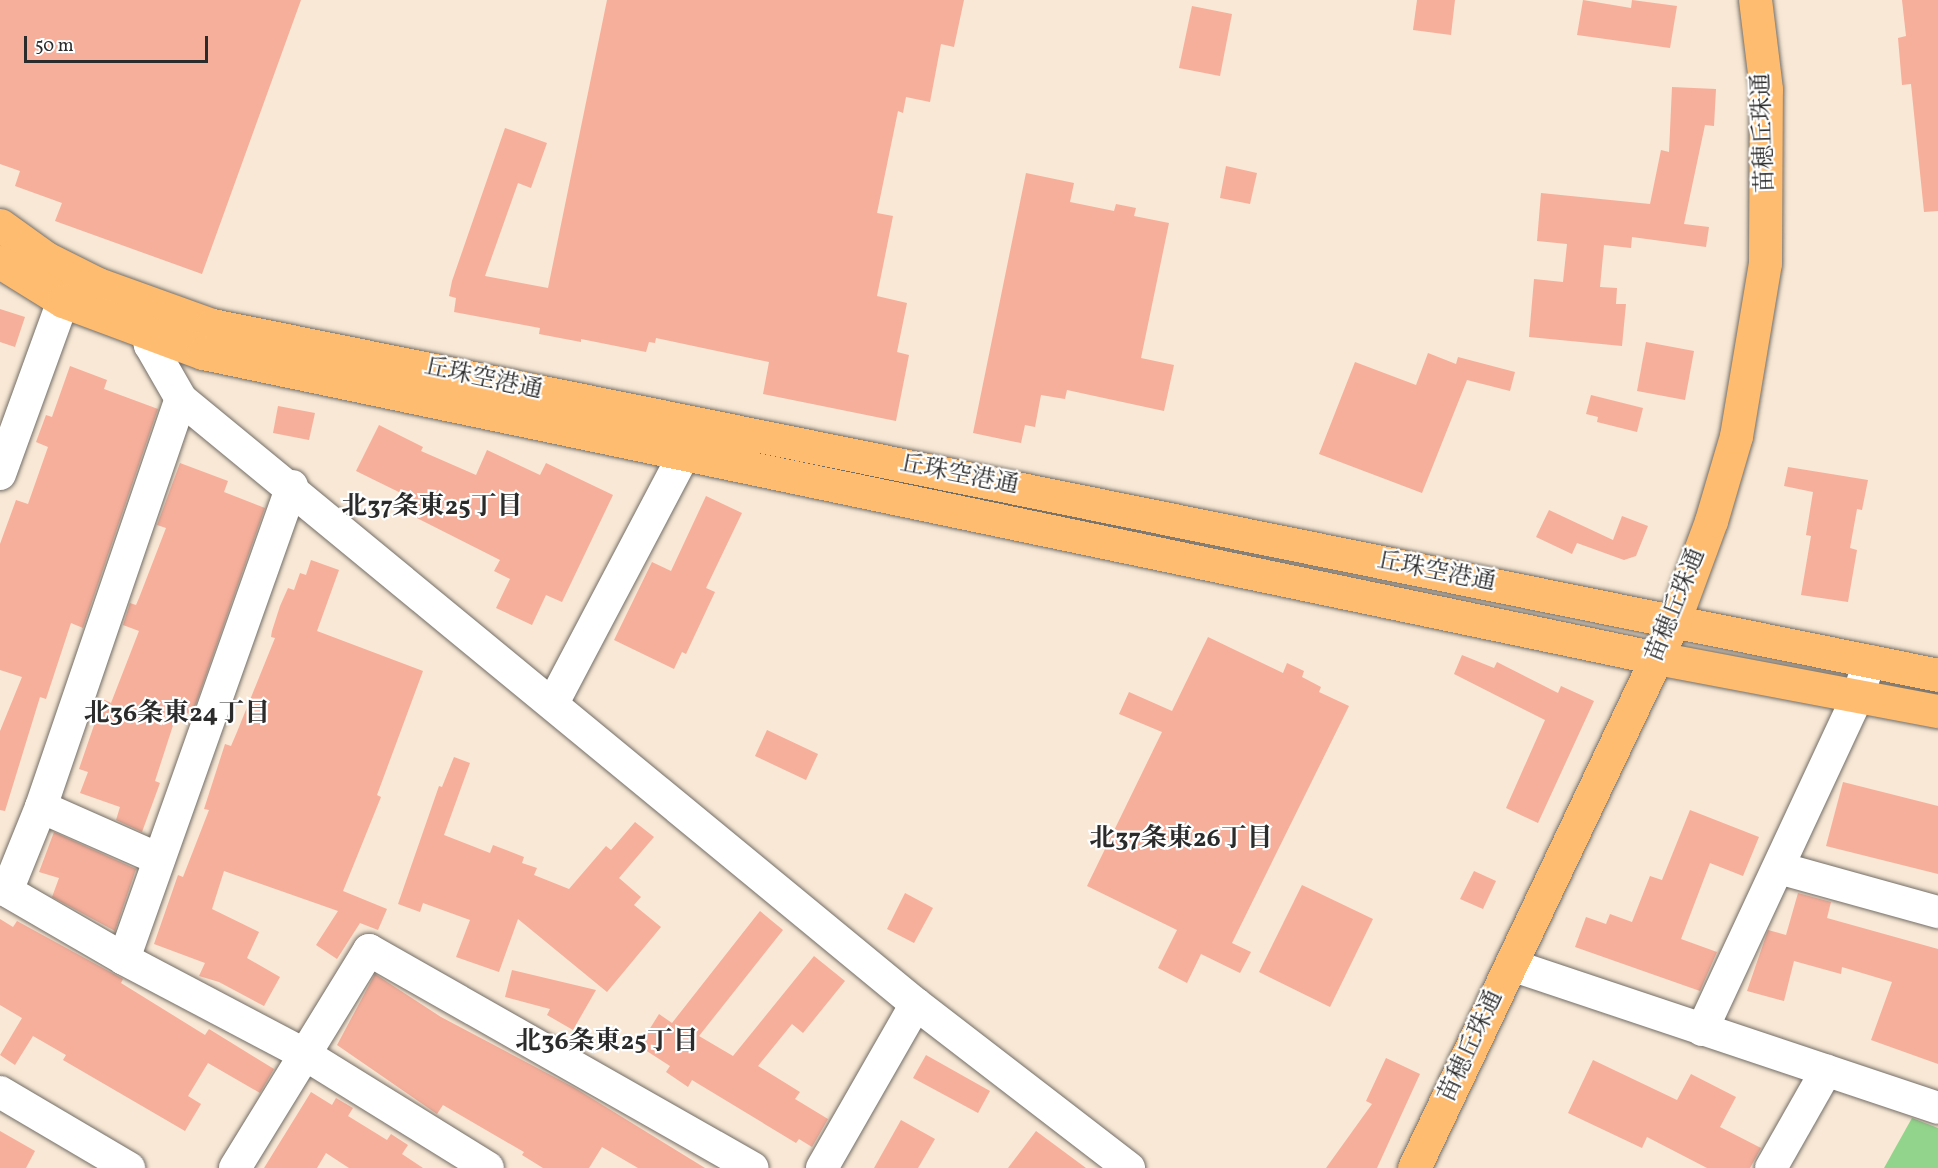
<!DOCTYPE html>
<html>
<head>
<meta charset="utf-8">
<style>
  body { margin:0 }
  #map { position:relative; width:1938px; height:1168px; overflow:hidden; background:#f8e8d5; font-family:Vollkorn,"Noto Serif JP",serif }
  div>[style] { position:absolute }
  .green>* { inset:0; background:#92d48c }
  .building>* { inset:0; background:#f6af9b }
  .roads { filter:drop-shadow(0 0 2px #736d66) drop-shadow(0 0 2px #736d66) }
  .minor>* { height:32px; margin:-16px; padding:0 16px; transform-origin:16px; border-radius:16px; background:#fff }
  .major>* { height:33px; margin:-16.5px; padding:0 16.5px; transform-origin:16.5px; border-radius:16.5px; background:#febc70 }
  span { translate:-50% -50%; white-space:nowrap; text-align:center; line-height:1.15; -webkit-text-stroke:4.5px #fff; paint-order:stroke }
  .street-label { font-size:24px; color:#2b2b2b }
  .neighbourhood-label { font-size:26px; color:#2b2b2b; font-weight:700 }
  .scale { position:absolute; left:24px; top:36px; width:184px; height:27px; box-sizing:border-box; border:3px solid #2b2b2b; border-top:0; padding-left:8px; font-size:18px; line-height:21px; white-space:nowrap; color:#2b2b2b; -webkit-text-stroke:4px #fff; paint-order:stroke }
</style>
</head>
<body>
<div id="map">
  <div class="green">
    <div style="clip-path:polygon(1912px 1118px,1938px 1128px,1938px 1168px,1884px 1168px)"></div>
  </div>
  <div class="building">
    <div style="clip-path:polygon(0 0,301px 0,202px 274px,55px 221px,62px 203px,15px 186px,20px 171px,0 164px)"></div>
    <div style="clip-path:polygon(607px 0,964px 0,954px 47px,941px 44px,930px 102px,906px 97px,903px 113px,898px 111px,877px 213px,893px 216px,877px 296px,907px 303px,897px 352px,909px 355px,896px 421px,763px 394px,769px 362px,656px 338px,655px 343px,649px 342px,646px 352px,581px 339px,581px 342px,539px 334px,540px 328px,454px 312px,456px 298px,449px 296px,452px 281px,505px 128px,547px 143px,531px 188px,518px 183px,485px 276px,548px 288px)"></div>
    <div style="clip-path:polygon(1417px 0,1455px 0,1451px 35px,1413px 30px)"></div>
    <div style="clip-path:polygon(1583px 0,1631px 8px,1632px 0,1677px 6px,1670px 48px,1577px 35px)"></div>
    <div style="clip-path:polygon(1902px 0,1938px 0,1938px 211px,1924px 212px,1911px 84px,1902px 85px,1898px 38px,1906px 36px)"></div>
    <div style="clip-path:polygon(1192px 6px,1232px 14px,1220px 76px,1179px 68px)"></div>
    <div style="clip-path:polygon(1672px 87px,1716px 89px,1714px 126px,1705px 125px,1684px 224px,1709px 227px,1706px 247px,1632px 237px,1631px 248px,1604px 245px,1600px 287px,1617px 288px,1616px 304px,1626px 304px,1622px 346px,1529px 337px,1534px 279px,1563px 282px,1567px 244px,1537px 241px,1541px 193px,1650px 204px,1661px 150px,1669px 152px)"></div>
    <div style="clip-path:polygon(1226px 166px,1257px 173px,1250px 204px,1220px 198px)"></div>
    <div style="clip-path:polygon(1026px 173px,1074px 183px,1070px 202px,1114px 211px,1116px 204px,1136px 208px,1134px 216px,1169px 223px,1141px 358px,1174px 365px,1164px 411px,1067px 390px,1065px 399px,1041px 395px,1035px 427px,1025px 425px,1021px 443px,973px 433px)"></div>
    <div style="clip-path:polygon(0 309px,25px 317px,15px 347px,0 342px)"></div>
    <div style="clip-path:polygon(1646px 342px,1694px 351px,1685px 400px,1637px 391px)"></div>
    <div style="clip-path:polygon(1428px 353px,1456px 364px,1458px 357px,1515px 372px,1510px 391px,1467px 380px,1422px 493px,1319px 454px,1355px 362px,1416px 385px)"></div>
    <div style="clip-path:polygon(70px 366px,107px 380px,104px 389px,158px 409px,83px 628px,71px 623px,46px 699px,40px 697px,5px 811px,0 810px,0 731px,22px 677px,0 670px,0 544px,16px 500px,28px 504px,48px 447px,36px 442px,46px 415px,52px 417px)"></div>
    <div style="clip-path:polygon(1591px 395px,1643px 408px,1637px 432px,1597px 422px,1598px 417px,1586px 414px)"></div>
    <div style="clip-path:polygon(278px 406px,315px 413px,309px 440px,273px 433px)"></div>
    <div style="clip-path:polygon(379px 425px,423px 447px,421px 451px,476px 475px,487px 450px,540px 475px,546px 463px,613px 495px,562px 602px,546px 595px,532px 625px,496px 608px,510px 579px,494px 571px,500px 560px,403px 511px,409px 497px,356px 471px)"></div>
    <div style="clip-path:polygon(180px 463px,228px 481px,224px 492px,265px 508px,192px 715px,178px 710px,155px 781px,160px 783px,142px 832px,116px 820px,120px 807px,80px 793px,88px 772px,79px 769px,103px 699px,111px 703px,139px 631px,123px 625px,130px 603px,136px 605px,139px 598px,166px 528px,157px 525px)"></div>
    <div style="clip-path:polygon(1788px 467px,1868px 480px,1862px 510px,1857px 509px,1850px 548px,1857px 550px,1848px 602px,1801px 595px,1811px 536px,1806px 535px,1813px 492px,1784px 486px)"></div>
    <div style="clip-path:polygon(706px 496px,742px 513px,706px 588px,715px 592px,686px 654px,682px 652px,674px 669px,614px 640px,652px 562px,671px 571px)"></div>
    <div style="clip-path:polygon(1549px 510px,1613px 540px,1622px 516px,1648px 526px,1636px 556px,1624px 560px,1577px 543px,1572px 554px,1536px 537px)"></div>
    <div style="clip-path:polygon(311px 560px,339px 570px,317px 631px,423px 671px,377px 795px,381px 797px,343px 891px,387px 909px,378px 930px,360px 923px,337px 959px,316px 945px,338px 911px,224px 871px,212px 909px,259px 932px,247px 958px,280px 977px,264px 1006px,219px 982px,199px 976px,205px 963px,154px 944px,178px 875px,183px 877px,209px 810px,204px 809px,225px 744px,231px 746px,237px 732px,275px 638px,271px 637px,272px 631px,280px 606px,288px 588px,294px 590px,300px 573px,306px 575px)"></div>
    <div style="clip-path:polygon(1208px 637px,1283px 673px,1287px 663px,1304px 671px,1302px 677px,1321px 687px,1319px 692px,1349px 706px,1232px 943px,1251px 952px,1240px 973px,1201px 954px,1187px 983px,1158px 968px,1177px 930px,1087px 886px,1162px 732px,1119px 714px,1129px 692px,1172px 711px)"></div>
    <div style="clip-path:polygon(1462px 655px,1494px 668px,1497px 662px,1558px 693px,1561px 686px,1594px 701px,1538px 823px,1506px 808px,1545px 720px,1454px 674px)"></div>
    <div style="clip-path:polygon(767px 730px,818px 754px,806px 780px,755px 756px)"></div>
    <div style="clip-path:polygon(454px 757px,470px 763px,444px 835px,490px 853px,493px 845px,524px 857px,522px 863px,537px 868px,534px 875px,569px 889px,606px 846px,611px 850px,635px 822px,654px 837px,619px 878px,641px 897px,634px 905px,661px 927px,607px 992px,518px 919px,499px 972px,456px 957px,470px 920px,423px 903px,420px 912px,398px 904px,439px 786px,442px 787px)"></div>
    <div style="clip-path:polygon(1843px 782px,1938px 806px,1938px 874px,1826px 846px)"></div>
    <div style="clip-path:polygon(1690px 810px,1759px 837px,1743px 876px,1710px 863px,1681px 939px,1717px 952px,1700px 991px,1575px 947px,1586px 917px,1606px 924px,1610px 914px,1632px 922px,1650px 876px,1662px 880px)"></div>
    <div style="clip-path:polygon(54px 832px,136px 869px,115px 931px,52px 897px,59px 878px,39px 872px)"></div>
    <div style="clip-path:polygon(1474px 871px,1496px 881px,1483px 909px,1460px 899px)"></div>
    <div style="clip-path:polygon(1302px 885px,1373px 919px,1330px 1007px,1259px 972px)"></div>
    <div style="clip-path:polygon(905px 893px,933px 908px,914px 943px,887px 929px)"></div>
    <div style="clip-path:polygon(1798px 893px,1831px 902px,1827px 918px,1938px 949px,1938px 1064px,1871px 1040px,1892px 982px,1842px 967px,1841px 974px,1794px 961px,1784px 1001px,1747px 991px,1768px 930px,1786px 935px)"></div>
    <div style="clip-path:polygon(760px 911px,783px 930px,699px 1036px,733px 1056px,814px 956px,845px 981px,803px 1033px,792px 1024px,758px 1066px,800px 1092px,795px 1099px,828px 1119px,812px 1147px,799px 1139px,796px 1143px,692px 1080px,688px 1087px,666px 1072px,670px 1066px,639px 1046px,659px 1014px,672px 1023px)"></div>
    <div style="clip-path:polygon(0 919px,13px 927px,17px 921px,123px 979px,121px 983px,205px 1035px,209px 1029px,274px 1069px,260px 1093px,208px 1063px,188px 1096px,201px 1104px,185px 1131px,63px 1060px,66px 1055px,33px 1036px,15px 1065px,0 1055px,22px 1018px,0 1005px)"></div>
    <div style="clip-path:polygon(512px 970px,596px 990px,573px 1030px,547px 1015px,550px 1009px,505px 997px)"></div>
    <div style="clip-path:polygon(375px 974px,441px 1017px,575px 1088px,705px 1168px,638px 1168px,602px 1147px,589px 1168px,543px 1168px,522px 1155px,524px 1152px,443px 1105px,437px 1114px,337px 1045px)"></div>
    <div style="clip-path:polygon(926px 1055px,990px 1091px,978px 1113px,913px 1078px)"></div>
    <div style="clip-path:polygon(1386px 1058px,1420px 1074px,1377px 1168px,1326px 1168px,1372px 1104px,1366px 1101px)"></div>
    <div style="clip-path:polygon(1593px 1060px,1677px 1100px,1691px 1074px,1736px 1097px,1720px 1127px,1761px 1148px,1750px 1168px,1707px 1168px,1647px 1137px,1642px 1148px,1568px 1113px)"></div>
    <div style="clip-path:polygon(311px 1092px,332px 1105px,336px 1098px,353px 1108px,348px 1116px,387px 1140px,391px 1134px,408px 1145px,402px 1154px,423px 1168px,349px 1168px,326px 1153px,317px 1168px,264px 1168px)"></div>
    <div style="clip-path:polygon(901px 1120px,935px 1139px,918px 1168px,874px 1168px)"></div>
    <div style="clip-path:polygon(0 1131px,35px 1151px,26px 1168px,0 1168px)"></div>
    <div style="clip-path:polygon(1036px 1131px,1086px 1168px,1008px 1168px)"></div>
  </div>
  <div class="roads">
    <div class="minor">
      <div style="left:143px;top:313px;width:33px;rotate:78deg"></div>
      <div style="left:150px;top:345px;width:62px;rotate:60.1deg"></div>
      <div style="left:181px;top:399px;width:952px;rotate:39.46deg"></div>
      <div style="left:916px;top:1004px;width:269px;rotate:37.6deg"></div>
      <div style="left:0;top:474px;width:184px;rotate:-70deg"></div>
      <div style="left:63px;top:301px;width:26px;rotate:-86deg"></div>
      <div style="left:553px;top:703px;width:280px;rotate:-62.2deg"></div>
      <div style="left:41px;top:807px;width:129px;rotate:23.8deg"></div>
      <div style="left:1779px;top:868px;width:165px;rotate:15.5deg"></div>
      <div style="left:0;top:887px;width:143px;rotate:30.1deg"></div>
      <div style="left:124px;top:959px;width:206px;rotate:27.8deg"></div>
      <div style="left:306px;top:1055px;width:214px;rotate:31.8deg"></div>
      <div style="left:7px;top:891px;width:91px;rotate:-68deg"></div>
      <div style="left:41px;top:807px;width:431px;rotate:-71.1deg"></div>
      <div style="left:124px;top:959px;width:502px;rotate:-70.45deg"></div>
      <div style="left:1511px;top:965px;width:450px;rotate:18.5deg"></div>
      <div style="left:1702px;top:1030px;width:370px;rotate:-65deg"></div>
      <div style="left:1858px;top:695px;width:36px;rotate:-71deg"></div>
      <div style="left:0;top:1092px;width:150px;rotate:30.5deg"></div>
      <div style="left:235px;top:1168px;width:256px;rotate:-58.4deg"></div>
      <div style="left:369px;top:950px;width:441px;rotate:29.6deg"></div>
      <div style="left:822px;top:1168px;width:189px;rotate:-60.2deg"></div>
      <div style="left:1771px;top:1168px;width:112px;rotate:-60.4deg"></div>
    </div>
    <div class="major">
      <div style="left:0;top:225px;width:57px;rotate:35.7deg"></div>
      <div style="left:46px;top:258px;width:58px;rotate:26.6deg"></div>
      <div style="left:98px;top:284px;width:121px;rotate:19.8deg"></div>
      <div style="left:212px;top:325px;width:1761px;rotate:11.46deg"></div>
      <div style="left:0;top:262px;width:74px;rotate:31.8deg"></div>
      <div style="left:63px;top:301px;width:149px;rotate:20.4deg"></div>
      <div style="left:203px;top:353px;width:1486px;rotate:11.85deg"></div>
      <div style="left:1657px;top:658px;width:286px;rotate:10.7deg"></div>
      <div style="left:1414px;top:1168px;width:606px;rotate:-64.58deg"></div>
      <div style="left:1674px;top:621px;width:107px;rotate:-69.7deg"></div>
      <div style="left:1711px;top:521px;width:89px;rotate:-73.6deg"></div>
      <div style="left:1736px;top:436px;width:175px;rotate:-80.5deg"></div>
      <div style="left:1765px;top:263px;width:174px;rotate:-89.7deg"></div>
      <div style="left:1766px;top:89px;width:90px;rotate:-97deg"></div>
    </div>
  </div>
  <div class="street-label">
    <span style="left:1765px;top:133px;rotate:-92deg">苗穂丘珠通</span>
    <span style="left:483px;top:380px;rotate:12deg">丘珠空港通</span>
    <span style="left:959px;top:476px;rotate:11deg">丘珠空港通</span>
    <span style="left:1436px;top:573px;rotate:11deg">丘珠空港通</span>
    <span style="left:1677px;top:606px;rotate:-68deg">苗穂丘珠通</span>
    <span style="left:1472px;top:1047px;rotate:-65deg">苗穂丘珠通</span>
  </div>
  <div class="neighbourhood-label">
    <span style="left:432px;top:508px">北37条東25丁目</span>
    <span style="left:177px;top:715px">北36条東24丁目</span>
    <span style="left:1181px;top:840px">北37条東26丁目</span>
    <span style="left:607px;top:1043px">北36条東25丁目</span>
  </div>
  <div class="scale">50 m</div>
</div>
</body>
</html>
